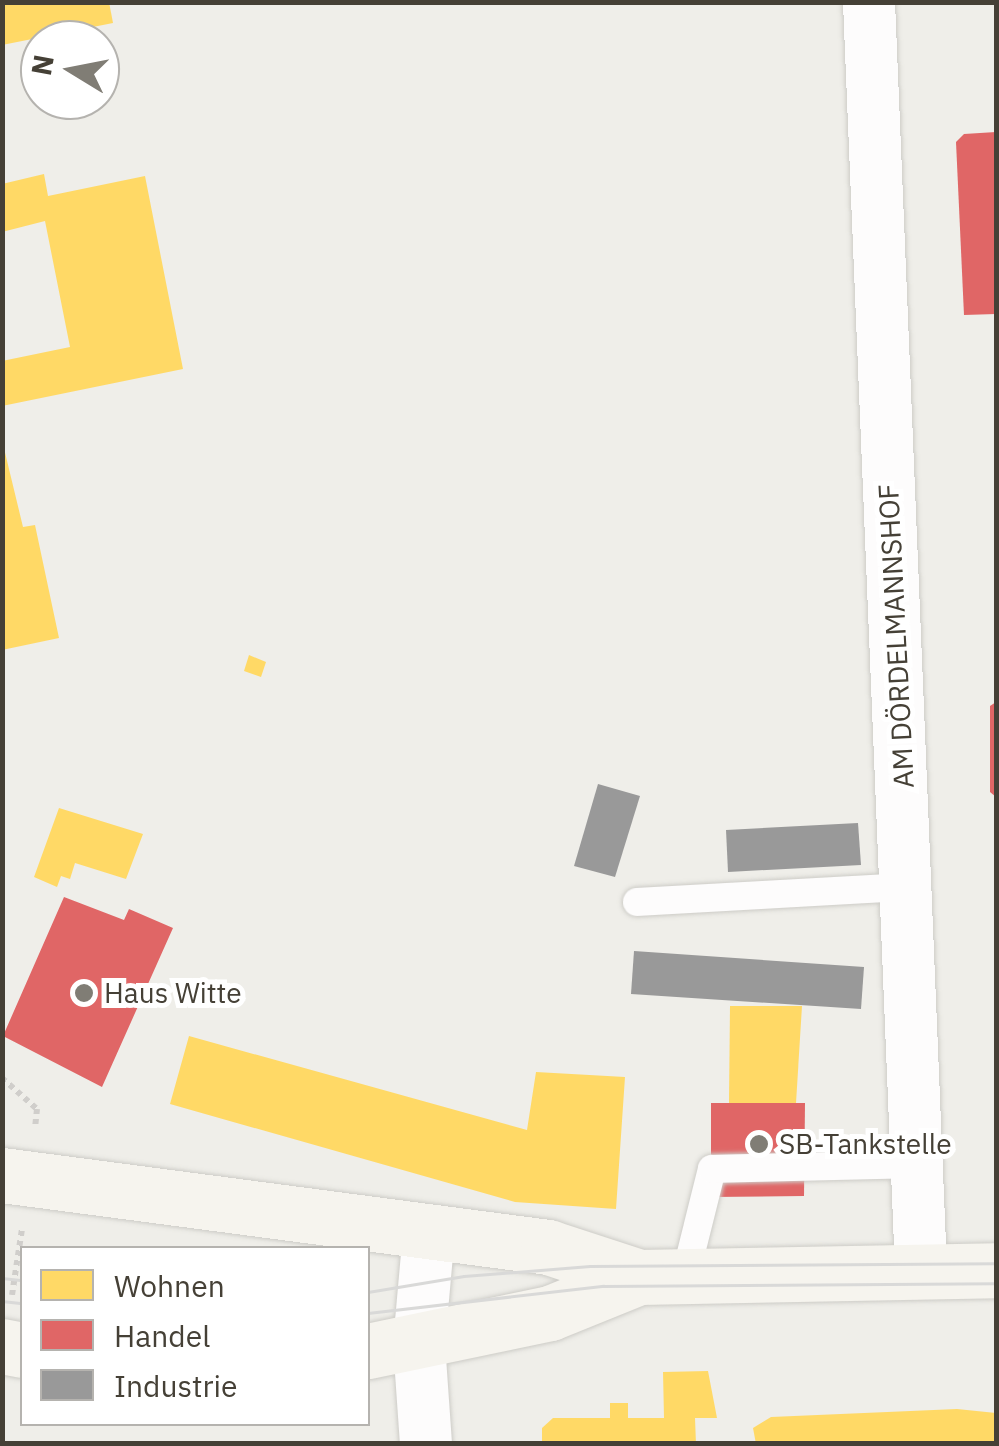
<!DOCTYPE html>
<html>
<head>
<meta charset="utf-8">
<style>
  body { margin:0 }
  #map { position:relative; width:999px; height:1446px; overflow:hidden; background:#efeee9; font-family:"IBM Plex Sans",sans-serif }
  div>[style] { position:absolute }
  .homes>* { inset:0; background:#ffd966 }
  .shops>* { inset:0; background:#e06666 }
  .industry>* { inset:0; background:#999 }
  .path>* { height:6px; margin-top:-3px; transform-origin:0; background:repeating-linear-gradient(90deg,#d0cecb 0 5px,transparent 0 10px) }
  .roads { filter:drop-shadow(0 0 2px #cdccc7) drop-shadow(0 0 2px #cdccc7) }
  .lane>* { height:28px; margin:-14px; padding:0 14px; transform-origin:14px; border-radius:14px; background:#fdfcfc }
  .street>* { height:52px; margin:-26px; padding:0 26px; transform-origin:26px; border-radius:26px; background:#fdfcfc }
  .secondary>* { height:55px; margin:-27.5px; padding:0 27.5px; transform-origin:27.5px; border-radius:27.5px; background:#f6f4ee }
  .tram>* { height:2.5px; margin:-1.25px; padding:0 1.25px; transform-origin:1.25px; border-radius:1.25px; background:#d9d9d8 }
  .dots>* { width:28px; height:28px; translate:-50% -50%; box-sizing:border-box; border:5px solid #fff; border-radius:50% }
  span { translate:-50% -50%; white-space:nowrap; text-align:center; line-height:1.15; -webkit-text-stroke:10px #fff; paint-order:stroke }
  .street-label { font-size:28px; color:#454036 }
  .poi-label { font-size:28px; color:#454036 }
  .left { translate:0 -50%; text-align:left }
  .frame { position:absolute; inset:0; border:5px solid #454036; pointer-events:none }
  .legend { position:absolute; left:20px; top:1246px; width:350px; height:180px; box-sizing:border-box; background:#fff; border:2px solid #b5b3af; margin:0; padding:12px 18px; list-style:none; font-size:30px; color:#454036 }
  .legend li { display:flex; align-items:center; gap:20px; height:50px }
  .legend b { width:50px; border:2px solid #b5b3af }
  .north { position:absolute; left:20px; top:20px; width:100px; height:100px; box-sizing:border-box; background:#fff; border:2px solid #b5b3af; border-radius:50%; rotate:280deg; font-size:28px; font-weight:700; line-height:40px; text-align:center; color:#454036 }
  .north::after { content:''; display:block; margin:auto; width:35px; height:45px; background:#807d75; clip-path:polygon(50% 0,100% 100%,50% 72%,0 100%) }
</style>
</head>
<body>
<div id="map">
  <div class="homes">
    <div style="clip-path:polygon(2px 2px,109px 2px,113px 23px,2px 45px)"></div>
    <div style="clip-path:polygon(44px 174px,48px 196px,145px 176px,183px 369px,2px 406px,2px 361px,70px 347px,45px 221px,2px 232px,2px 184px)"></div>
    <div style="clip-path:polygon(2px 440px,23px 527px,35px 525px,59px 638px,2px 650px)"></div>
    <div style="clip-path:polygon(249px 655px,266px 662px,261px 677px,244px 671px)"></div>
    <div style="clip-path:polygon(59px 808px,143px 834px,126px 879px,75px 863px,70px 879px,61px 876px,57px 887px,34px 877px)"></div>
    <div style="clip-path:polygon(730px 1006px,802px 1006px,796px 1103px,729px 1103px)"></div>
    <div style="clip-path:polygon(189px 1036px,527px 1130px,536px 1072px,625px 1077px,616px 1209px,515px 1202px,170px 1104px)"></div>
    <div style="clip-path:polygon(708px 1371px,717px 1418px,695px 1418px,696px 1444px,542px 1444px,542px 1428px,553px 1418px,610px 1418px,610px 1403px,628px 1403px,628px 1418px,664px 1418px,663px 1372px)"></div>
    <div style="clip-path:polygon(957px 1409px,996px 1413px,996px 1444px,756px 1444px,753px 1428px,771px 1417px)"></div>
  </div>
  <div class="shops">
    <div style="clip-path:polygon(996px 132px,996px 314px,964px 315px,956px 142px,964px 134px)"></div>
    <div style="clip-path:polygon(996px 702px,996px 797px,990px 792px,990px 706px)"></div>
    <div style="clip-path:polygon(64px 897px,124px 920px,129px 909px,173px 928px,102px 1087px,3px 1036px)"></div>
    <div style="clip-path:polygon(711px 1103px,805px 1103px,804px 1196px,711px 1197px)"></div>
  </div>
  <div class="industry">
    <div style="clip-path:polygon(598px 784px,640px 796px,615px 877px,574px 866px)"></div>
    <div style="clip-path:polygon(858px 823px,861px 865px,728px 872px,726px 830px)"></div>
    <div style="clip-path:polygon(634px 951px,864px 967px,861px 1009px,631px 994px)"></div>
  </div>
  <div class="path">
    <div style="left:2px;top:1078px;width:47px;rotate:41.5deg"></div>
    <div style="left:37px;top:1109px;width:18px;rotate:96deg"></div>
    <div style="left:12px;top:1295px;width:67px;rotate:-81.4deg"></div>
  </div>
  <div class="roads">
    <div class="lane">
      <div style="left:637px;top:902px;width:270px;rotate:-3.2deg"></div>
      <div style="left:685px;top:1277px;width:111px;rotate:-76deg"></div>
      <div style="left:712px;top:1169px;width:204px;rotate:-1.4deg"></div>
    </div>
    <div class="street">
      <div style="left:869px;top:2px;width:1269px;rotate:87.65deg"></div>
      <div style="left:426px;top:1444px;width:100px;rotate:-94deg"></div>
      <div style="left:419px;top:1344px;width:111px;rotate:-84.9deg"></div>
    </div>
    <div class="secondary">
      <div style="left:2px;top:1175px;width:551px;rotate:7.51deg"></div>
      <div style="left:548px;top:1247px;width:96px;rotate:18.2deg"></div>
      <div style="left:639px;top:1277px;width:357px;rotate:-1.1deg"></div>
      <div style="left:2px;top:1346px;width:20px;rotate:11deg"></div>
      <div style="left:368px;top:1351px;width:186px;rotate:-11.8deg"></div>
      <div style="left:550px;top:1313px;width:96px;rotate:-22deg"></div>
    </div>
  </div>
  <div class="tram">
    <div style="left:2px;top:1278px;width:20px;rotate:6deg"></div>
    <div style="left:368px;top:1292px;width:97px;rotate:-9.5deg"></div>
    <div style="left:464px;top:1276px;width:126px;rotate:-4.5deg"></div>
    <div style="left:590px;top:1266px;width:406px;rotate:-0.4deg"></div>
    <div style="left:2px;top:1301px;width:20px;rotate:6deg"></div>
    <div style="left:368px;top:1313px;width:237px;rotate:-6.6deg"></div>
    <div style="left:603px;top:1286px;width:393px;rotate:-0.4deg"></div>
  </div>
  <div class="dots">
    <div style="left:84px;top:993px;background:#807d75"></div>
    <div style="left:759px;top:1144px;background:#807d75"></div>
  </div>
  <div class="street-label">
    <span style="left:896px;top:636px;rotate:-93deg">AM DÖRDELMANNSHOF</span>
  </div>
  <div class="poi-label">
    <span class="left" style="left:104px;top:993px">Haus Witte</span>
    <span class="left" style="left:779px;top:1144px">SB-Tankstelle</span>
  </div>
  <div class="frame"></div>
  <ul class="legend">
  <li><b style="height:28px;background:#ffd966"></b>Wohnen</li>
  <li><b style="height:28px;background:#e06666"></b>Handel</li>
  <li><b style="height:28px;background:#999"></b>Industrie</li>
  </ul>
  <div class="north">N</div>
</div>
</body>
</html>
